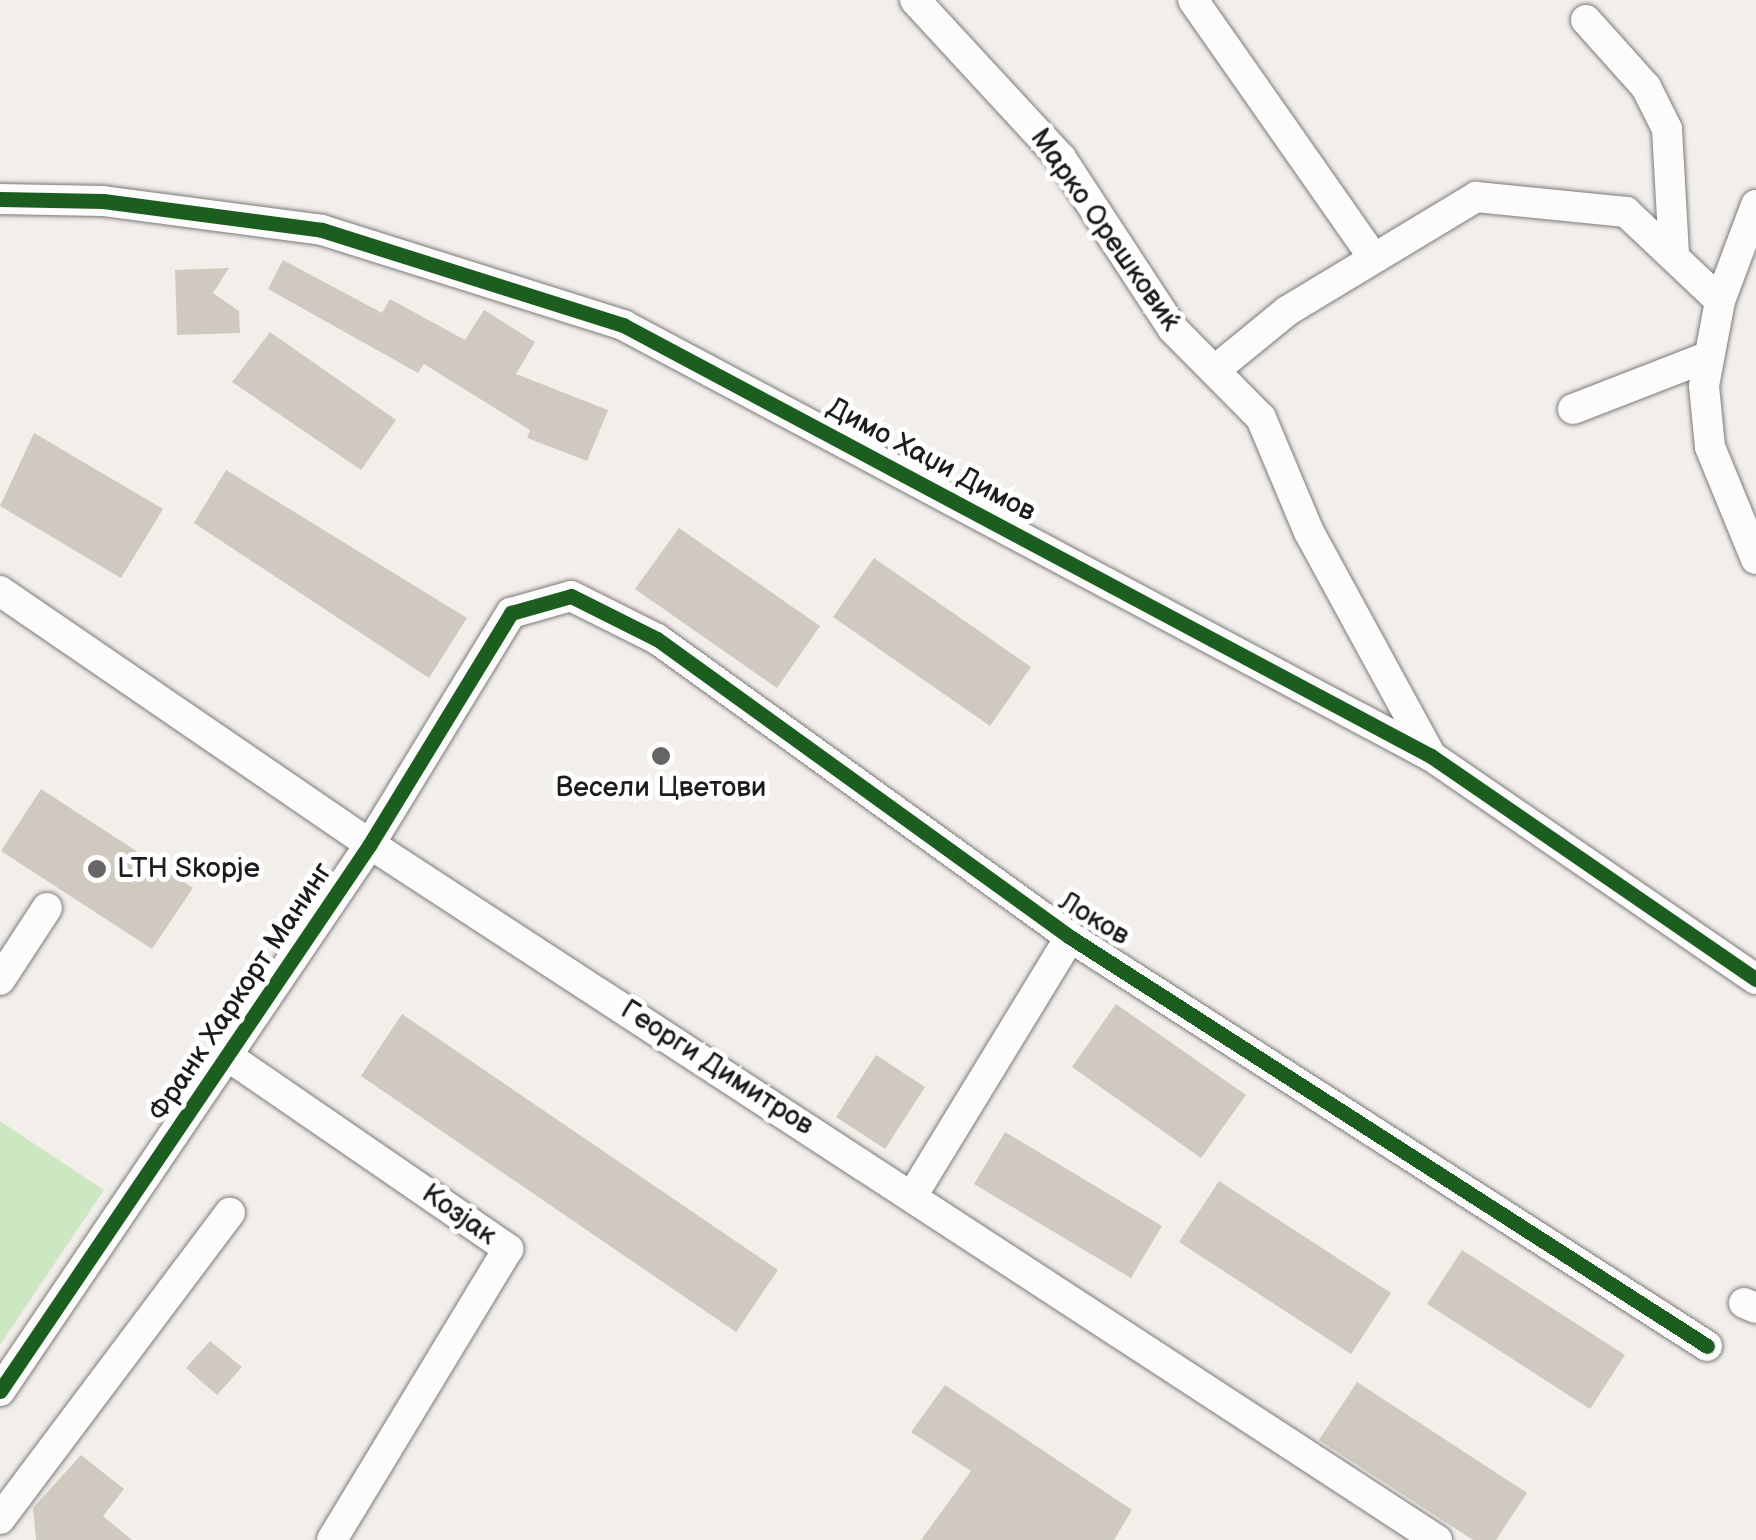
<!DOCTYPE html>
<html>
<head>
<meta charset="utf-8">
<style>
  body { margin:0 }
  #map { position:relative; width:1756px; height:1540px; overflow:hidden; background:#f2eeea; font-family:"Balsamiq Sans",sans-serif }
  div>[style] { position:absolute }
  .green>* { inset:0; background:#cee7c3 }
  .building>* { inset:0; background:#d0c9bf }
  .roads { filter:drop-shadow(0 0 2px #7c7a79) drop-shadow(0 0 2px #7c7a79) }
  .street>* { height:30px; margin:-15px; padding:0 15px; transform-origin:15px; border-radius:15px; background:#fdfcfc }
  .cycleway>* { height:15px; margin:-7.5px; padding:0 7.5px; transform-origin:7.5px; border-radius:7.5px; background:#1b5e20 }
  .dots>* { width:28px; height:28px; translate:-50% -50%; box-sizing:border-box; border:5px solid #fff; border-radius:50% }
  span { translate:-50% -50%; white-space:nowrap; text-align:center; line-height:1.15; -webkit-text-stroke:10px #fff; paint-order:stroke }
  .street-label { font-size:28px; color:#1c1c1c }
  .poi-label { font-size:28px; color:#1c1c1c }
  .left { translate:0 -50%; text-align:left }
</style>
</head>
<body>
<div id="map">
  <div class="green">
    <div style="clip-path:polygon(0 1121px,104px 1190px,0 1345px)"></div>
  </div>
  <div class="building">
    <div style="clip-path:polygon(283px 260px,382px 313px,390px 299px,465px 340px,484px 310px,535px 342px,516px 374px,608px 410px,587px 461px,527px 438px,530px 430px,424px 364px,418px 373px,268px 289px)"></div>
    <div style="clip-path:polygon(229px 268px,213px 293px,239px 311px,240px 333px,177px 335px,175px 270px)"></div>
    <div style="clip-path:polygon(270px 332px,396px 420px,361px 470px,232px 382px)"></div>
    <div style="clip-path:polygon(34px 433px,163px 509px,121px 578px,0 506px)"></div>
    <div style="clip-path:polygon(226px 470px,467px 618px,429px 678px,194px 523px)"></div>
    <div style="clip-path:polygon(679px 528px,820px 626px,777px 688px,635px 589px)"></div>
    <div style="clip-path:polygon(874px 558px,1031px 667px,990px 726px,833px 617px)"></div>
    <div style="clip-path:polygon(41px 789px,193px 888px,152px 949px,1px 851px)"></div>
    <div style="clip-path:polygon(1116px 1004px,1246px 1095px,1201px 1158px,1072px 1067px)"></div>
    <div style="clip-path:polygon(402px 1014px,778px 1270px,736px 1332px,361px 1076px)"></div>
    <div style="clip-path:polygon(876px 1055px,925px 1087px,885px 1149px,836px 1117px)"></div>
    <div style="clip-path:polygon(1005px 1132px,1162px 1226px,1131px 1278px,974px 1184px)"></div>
    <div style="clip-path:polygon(1219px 1181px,1391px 1293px,1351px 1354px,1179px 1242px)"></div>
    <div style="clip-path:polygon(1462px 1250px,1625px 1355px,1590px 1409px,1427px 1304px)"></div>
    <div style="clip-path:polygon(210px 1341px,242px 1367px,217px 1395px,186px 1368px)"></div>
    <div style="clip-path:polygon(1357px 1382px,1527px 1493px,1496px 1540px,1473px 1540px,1319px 1440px)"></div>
    <div style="clip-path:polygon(945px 1385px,1132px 1510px,1114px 1540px,921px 1540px,971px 1471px,911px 1432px)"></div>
    <div style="clip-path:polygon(81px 1455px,124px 1489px,103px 1516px,132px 1540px,36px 1540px,33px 1508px)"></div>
  </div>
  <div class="roads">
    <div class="street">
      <div style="left:915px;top:0;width:215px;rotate:47.3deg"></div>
      <div style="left:1061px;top:158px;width:204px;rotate:56.8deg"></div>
      <div style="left:1173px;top:329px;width:125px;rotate:45.3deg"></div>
      <div style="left:1261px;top:418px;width:124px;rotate:67.2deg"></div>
      <div style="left:1309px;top:532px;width:255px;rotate:61.4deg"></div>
      <div style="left:1193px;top:0;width:314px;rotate:55deg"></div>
      <div style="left:1586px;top:20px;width:90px;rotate:48.2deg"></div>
      <div style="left:1646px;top:87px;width:47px;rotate:63.4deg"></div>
      <div style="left:1667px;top:129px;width:124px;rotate:86.8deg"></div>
      <div style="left:0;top:199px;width:103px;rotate:1.1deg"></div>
      <div style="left:103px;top:201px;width:221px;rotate:7.5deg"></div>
      <div style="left:322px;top:230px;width:316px;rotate:17.5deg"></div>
      <div style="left:623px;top:325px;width:916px;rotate:28.08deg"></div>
      <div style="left:1431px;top:756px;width:394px;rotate:34.5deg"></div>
      <div style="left:1756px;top:205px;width:103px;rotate:110.6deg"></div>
      <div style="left:1720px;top:301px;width:86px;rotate:100.7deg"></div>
      <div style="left:1704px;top:386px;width:61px;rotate:84.4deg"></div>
      <div style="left:1710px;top:447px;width:121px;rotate:67.7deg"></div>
      <div style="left:1215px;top:370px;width:93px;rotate:-39.3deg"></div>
      <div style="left:1287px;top:311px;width:221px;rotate:-31.1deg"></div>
      <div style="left:1476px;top:197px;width:151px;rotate:5.7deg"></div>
      <div style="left:1626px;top:212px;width:129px;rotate:43.4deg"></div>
      <div style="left:1573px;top:409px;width:144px;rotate:-21.2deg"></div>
      <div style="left:0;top:591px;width:448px;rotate:34.4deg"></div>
      <div style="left:370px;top:844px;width:1274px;rotate:33.12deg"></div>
      <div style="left:0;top:980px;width:86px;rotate:-56.9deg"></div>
      <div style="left:229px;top:1057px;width:339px;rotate:34.5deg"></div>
      <div style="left:508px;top:1249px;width:340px;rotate:121.2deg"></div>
      <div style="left:914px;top:1193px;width:300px;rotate:-58.6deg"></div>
      <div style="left:1744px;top:1303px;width:13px;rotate:23deg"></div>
      <div style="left:0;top:1391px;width:660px;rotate:-55.92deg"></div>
      <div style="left:370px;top:844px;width:271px;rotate:-58.6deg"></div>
      <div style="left:511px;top:613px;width:62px;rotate:-15.8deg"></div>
      <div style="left:571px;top:596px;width:96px;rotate:26.6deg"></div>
      <div style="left:657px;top:639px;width:509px;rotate:35.81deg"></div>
      <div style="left:1070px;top:937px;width:757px;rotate:32.7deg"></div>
      <div style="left:0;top:1519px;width:383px;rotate:-53.1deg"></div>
    </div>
  </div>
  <div class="cycleway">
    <div style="left:0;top:199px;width:103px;rotate:1.1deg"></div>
    <div style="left:103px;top:201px;width:221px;rotate:7.5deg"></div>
    <div style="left:322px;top:230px;width:316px;rotate:17.5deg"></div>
    <div style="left:623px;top:325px;width:916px;rotate:28.08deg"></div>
    <div style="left:1431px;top:756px;width:394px;rotate:34.5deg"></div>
    <div style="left:0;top:1391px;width:660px;rotate:-55.92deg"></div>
    <div style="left:370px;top:844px;width:271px;rotate:-58.6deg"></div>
    <div style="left:511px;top:613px;width:62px;rotate:-15.8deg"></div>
    <div style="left:571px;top:596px;width:96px;rotate:26.6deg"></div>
    <div style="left:657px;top:639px;width:509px;rotate:35.81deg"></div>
    <div style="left:1070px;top:937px;width:757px;rotate:32.7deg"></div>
  </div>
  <div class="dots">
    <div style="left:661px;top:756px;background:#676664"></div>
    <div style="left:97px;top:869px;background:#676664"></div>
  </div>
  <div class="street-label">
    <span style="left:1105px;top:230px;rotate:55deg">Марко Орешковиќ</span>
    <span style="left:931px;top:460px;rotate:28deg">Димо Хаџи Димов</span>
    <span style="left:1094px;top:919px;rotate:31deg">Локов</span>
    <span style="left:241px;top:992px;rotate:-56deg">Франк Харкорт Манинг</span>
    <span style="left:717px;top:1068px;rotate:33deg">Георги Димитров</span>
    <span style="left:459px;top:1215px;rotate:35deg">Козјак</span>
  </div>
  <div class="poi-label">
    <span style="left:661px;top:788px">Весели Цветови</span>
    <span class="left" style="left:117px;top:869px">LTH Skopje</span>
  </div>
</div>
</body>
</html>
